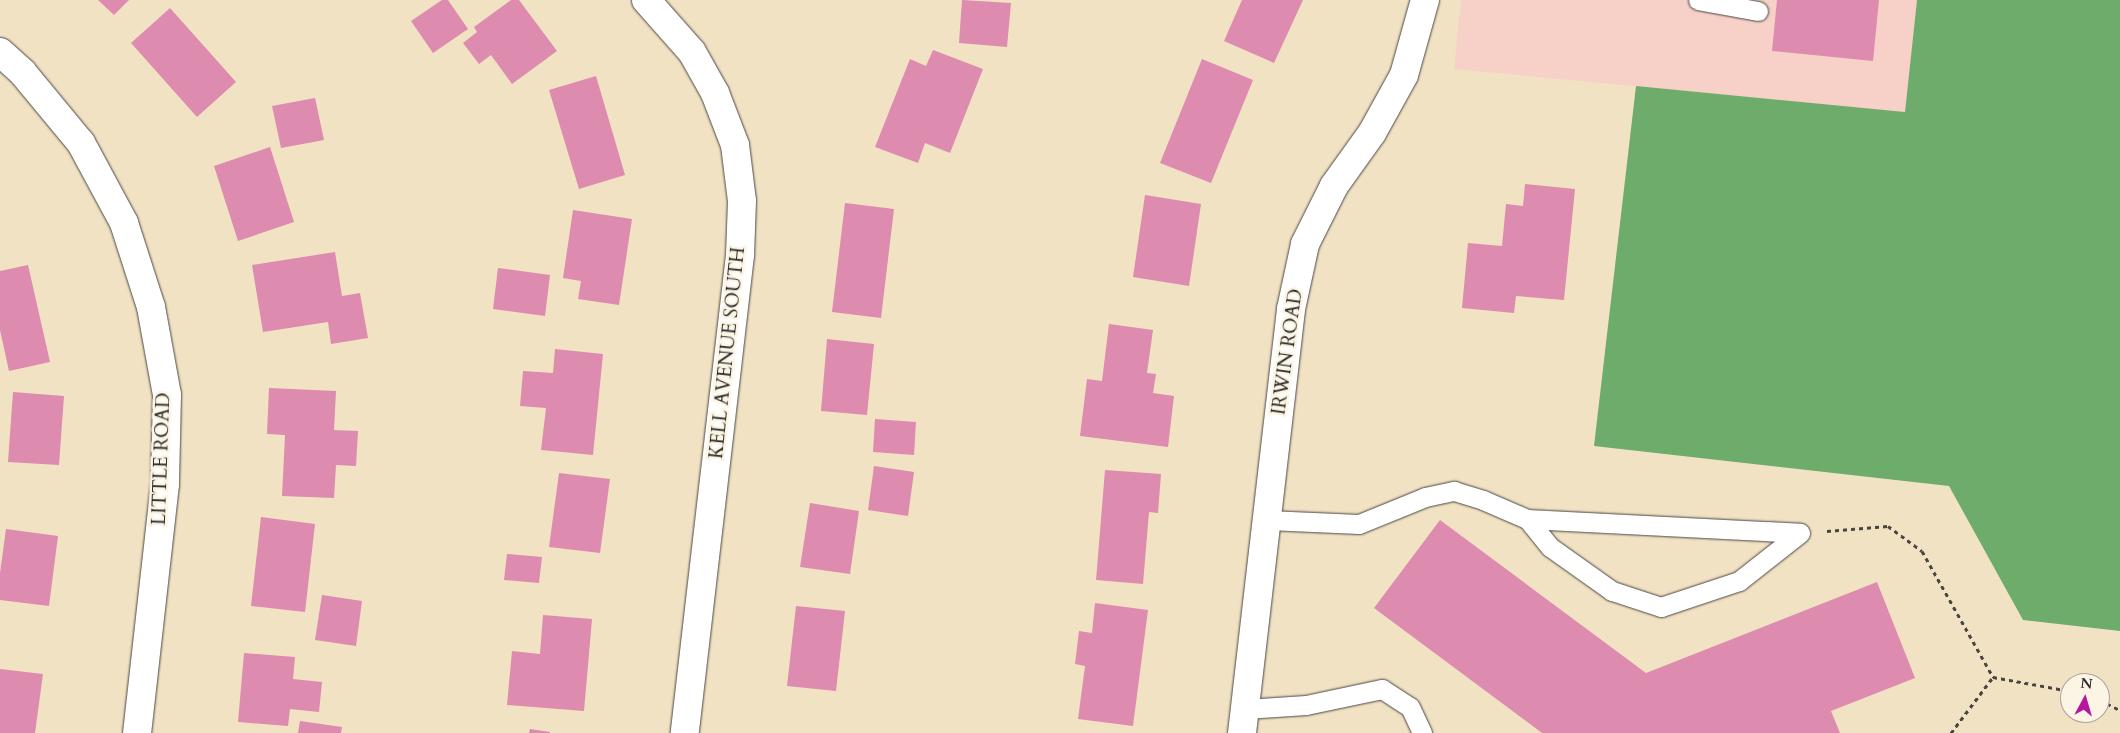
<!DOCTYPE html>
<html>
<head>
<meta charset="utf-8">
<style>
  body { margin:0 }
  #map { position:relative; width:2120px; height:733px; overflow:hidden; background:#f2e2c4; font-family:Cardo,serif }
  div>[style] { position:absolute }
  .built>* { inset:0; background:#f7d1c8 }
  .forest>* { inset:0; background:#6eac6c }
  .building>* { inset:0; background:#dd8bae }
  .path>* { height:3px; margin-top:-1.5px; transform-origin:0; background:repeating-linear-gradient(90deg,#494642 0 4px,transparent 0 8px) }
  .roads { filter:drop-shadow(0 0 1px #494642) drop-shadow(0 0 1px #494642) }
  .lane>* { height:19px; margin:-9.5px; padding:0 9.5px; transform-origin:9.5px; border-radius:9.5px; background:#fff }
  .street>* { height:28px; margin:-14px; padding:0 14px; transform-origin:14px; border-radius:14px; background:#fff }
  span { translate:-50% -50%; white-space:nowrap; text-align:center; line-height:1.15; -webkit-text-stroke:5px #fcf5e5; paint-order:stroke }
  .street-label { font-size:19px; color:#2b2b2b }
  .north { position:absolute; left:2060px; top:673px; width:50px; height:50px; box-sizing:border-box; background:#fcf5e5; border:1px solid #a8a49b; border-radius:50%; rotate:6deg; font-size:14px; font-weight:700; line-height:20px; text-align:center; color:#2b2b2b }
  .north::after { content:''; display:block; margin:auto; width:18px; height:22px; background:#b5179e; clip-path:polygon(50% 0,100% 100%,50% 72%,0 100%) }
</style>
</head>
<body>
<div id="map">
  <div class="built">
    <div style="clip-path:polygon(1461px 0,1917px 0,1905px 112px,1454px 69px)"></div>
  </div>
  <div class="forest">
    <div style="clip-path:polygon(1917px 0,2120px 0,2120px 631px,2023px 620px,1949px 486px,1594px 446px,1636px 86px,1905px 112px)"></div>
  </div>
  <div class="building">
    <div style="clip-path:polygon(98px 0,129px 0,114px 15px)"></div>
    <div style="clip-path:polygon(442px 0,448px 0,468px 29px,433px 53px,411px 21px)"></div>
    <div style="clip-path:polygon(511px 0,519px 0,557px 51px,512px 84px,491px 55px,479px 64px,463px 43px,477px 32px,474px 27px)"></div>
    <div style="clip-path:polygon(962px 0,1011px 3px,1007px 47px,959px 43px)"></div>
    <div style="clip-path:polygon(1242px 0,1303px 0,1274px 63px,1224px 41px)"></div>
    <div style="clip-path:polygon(1777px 0,1879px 0,1873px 61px,1772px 51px)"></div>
    <div style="clip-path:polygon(170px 8px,236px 82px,197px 117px,131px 43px)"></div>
    <div style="clip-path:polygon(933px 50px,983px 69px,950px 153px,925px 143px,918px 163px,875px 147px,910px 59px,926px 66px)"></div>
    <div style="clip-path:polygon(1202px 59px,1253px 80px,1211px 183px,1160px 163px)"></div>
    <div style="clip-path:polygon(596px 76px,625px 175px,579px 189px,549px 90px)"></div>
    <div style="clip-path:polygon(315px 98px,324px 140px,281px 148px,272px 106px)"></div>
    <div style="clip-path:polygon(270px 147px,294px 222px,238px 241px,214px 166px)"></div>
    <div style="clip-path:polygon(1525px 184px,1575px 189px,1564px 300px,1516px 296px,1514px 313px,1462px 308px,1468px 243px,1502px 246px,1506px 204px,1523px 206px)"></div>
    <div style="clip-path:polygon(1145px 195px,1201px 204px,1189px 286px,1133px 277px)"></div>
    <div style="clip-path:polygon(845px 203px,894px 209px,881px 318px,832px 312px)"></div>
    <div style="clip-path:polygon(573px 210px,632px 219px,619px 305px,578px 299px,581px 281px,563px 278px)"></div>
    <div style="clip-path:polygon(335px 252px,342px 296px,360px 293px,368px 338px,331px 344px,328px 322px,263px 332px,252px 265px)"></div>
    <div style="clip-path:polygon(28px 265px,50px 362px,9px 371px,0 330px,0 271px)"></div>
    <div style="clip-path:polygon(498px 268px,550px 275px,545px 316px,493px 309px)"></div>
    <div style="clip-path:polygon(1109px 324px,1153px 330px,1147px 373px,1156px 374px,1153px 393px,1174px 396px,1168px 447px,1080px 436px,1087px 379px,1102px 381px)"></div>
    <div style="clip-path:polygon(827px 339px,874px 344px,867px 415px,821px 411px)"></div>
    <div style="clip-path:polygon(555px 349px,603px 354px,593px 455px,541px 450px,546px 408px,520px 406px,523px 371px,553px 373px)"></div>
    <div style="clip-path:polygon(269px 388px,336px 391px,334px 430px,358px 431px,356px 466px,336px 465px,334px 498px,282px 496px,285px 435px,267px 434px)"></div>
    <div style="clip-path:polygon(13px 392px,64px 396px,59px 465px,8px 462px)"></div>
    <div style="clip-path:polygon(875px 419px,916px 422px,914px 455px,873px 452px)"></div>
    <div style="clip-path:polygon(874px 466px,914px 472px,908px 516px,868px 510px)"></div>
    <div style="clip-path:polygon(1105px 470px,1161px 474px,1158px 513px,1149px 512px,1143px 584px,1096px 580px)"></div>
    <div style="clip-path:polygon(559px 473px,610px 479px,600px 553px,549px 547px)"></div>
    <div style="clip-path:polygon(810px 503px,859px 511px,850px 574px,800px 567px)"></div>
    <div style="clip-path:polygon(261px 517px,315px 524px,305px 612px,251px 606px)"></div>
    <div style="clip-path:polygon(1440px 520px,1646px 673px,1877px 582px,1915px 678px,1831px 711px,1840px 733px,1542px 733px,1374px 608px)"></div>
    <div style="clip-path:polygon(6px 529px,58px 536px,49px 606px,0 600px,0 573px)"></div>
    <div style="clip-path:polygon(507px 554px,542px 557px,539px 583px,504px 580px)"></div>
    <div style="clip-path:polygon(322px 595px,362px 601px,356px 646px,315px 640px)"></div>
    <div style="clip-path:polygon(1095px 603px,1148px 610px,1133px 726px,1078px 719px,1085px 666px,1075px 664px,1079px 631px,1092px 633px)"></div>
    <div style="clip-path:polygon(796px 606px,845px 611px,836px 691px,787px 686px)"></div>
    <div style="clip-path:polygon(543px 615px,592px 619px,584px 711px,507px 705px,512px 651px,540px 654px)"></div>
    <div style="clip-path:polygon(244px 653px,295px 657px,293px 679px,322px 682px,319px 712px,290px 709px,288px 726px,238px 722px)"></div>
    <div style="clip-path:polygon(0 669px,43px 674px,35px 733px,0 733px)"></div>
    <div style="clip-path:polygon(300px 721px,342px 727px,341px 733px,298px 733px)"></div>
    <div style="clip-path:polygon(530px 729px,550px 732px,550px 733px,529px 733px)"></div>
  </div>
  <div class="path">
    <div style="left:1827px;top:531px;width:61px;rotate:-4.7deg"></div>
    <div style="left:1888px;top:526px;width:42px;rotate:36.3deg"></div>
    <div style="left:1922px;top:551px;width:145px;rotate:60.6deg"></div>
    <div style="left:1993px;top:677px;width:78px;rotate:10.3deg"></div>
    <div style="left:2100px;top:700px;width:22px;rotate:27deg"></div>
    <div style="left:1951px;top:733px;width:70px;rotate:-53.1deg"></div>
  </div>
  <div class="roads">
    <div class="lane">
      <div style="left:1698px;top:0;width:61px;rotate:10.4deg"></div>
      <div style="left:1267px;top:520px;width:92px;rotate:2.5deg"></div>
      <div style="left:1359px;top:524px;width:71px;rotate:-22.2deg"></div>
      <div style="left:1425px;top:497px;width:30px;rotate:-12deg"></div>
      <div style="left:1454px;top:491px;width:30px;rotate:17deg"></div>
      <div style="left:1483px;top:500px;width:48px;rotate:23.4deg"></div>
      <div style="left:1527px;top:519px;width:273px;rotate:2.9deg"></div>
      <div style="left:1800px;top:533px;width:78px;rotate:141.8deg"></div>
      <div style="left:1739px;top:581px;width:82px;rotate:161.6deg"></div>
      <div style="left:1661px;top:607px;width:52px;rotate:-161.9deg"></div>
      <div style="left:1612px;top:591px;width:76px;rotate:-144.6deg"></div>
      <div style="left:1550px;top:547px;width:36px;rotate:-129deg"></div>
      <div style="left:1245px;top:709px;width:61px;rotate:-3.8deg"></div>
      <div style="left:1306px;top:705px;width:78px;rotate:-11.9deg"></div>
      <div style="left:1382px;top:689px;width:33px;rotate:33deg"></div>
      <div style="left:1410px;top:707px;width:29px;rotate:65deg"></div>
    </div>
    <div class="street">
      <div style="left:646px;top:0;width:69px;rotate:48.5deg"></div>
      <div style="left:692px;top:52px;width:47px;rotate:60.7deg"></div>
      <div style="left:715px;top:93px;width:56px;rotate:69deg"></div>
      <div style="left:735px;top:145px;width:56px;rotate:82.9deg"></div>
      <div style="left:742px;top:201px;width:54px;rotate:92.1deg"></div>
      <div style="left:740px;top:255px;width:481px;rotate:96.6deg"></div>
      <div style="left:0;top:52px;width:31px;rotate:42deg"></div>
      <div style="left:23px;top:73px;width:91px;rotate:50.4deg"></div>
      <div style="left:81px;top:143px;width:91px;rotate:61.7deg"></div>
      <div style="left:124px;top:223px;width:88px;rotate:72.2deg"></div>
      <div style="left:151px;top:307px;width:89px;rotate:79.7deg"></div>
      <div style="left:167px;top:395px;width:89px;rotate:91.3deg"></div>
      <div style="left:165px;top:484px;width:251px;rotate:96.4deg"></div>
      <div style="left:1242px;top:733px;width:427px;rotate:-83.4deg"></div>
      <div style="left:1291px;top:309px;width:66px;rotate:-77.8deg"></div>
      <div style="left:1305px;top:244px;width:65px;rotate:-63.4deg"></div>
      <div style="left:1334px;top:186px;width:65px;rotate:-54.4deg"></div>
      <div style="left:1372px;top:133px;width:66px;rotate:-61.1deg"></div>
      <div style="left:1404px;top:75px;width:78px;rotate:-74.4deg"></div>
    </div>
  </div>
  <div class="street-label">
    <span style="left:1288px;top:352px;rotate:-82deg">IRWIN ROAD</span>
    <span style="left:728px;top:353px;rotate:-84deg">KELL AVENUE SOUTH</span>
    <span style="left:162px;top:459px;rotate:-88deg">LITTLE ROAD</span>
  </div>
  <div class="north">N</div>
</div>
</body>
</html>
